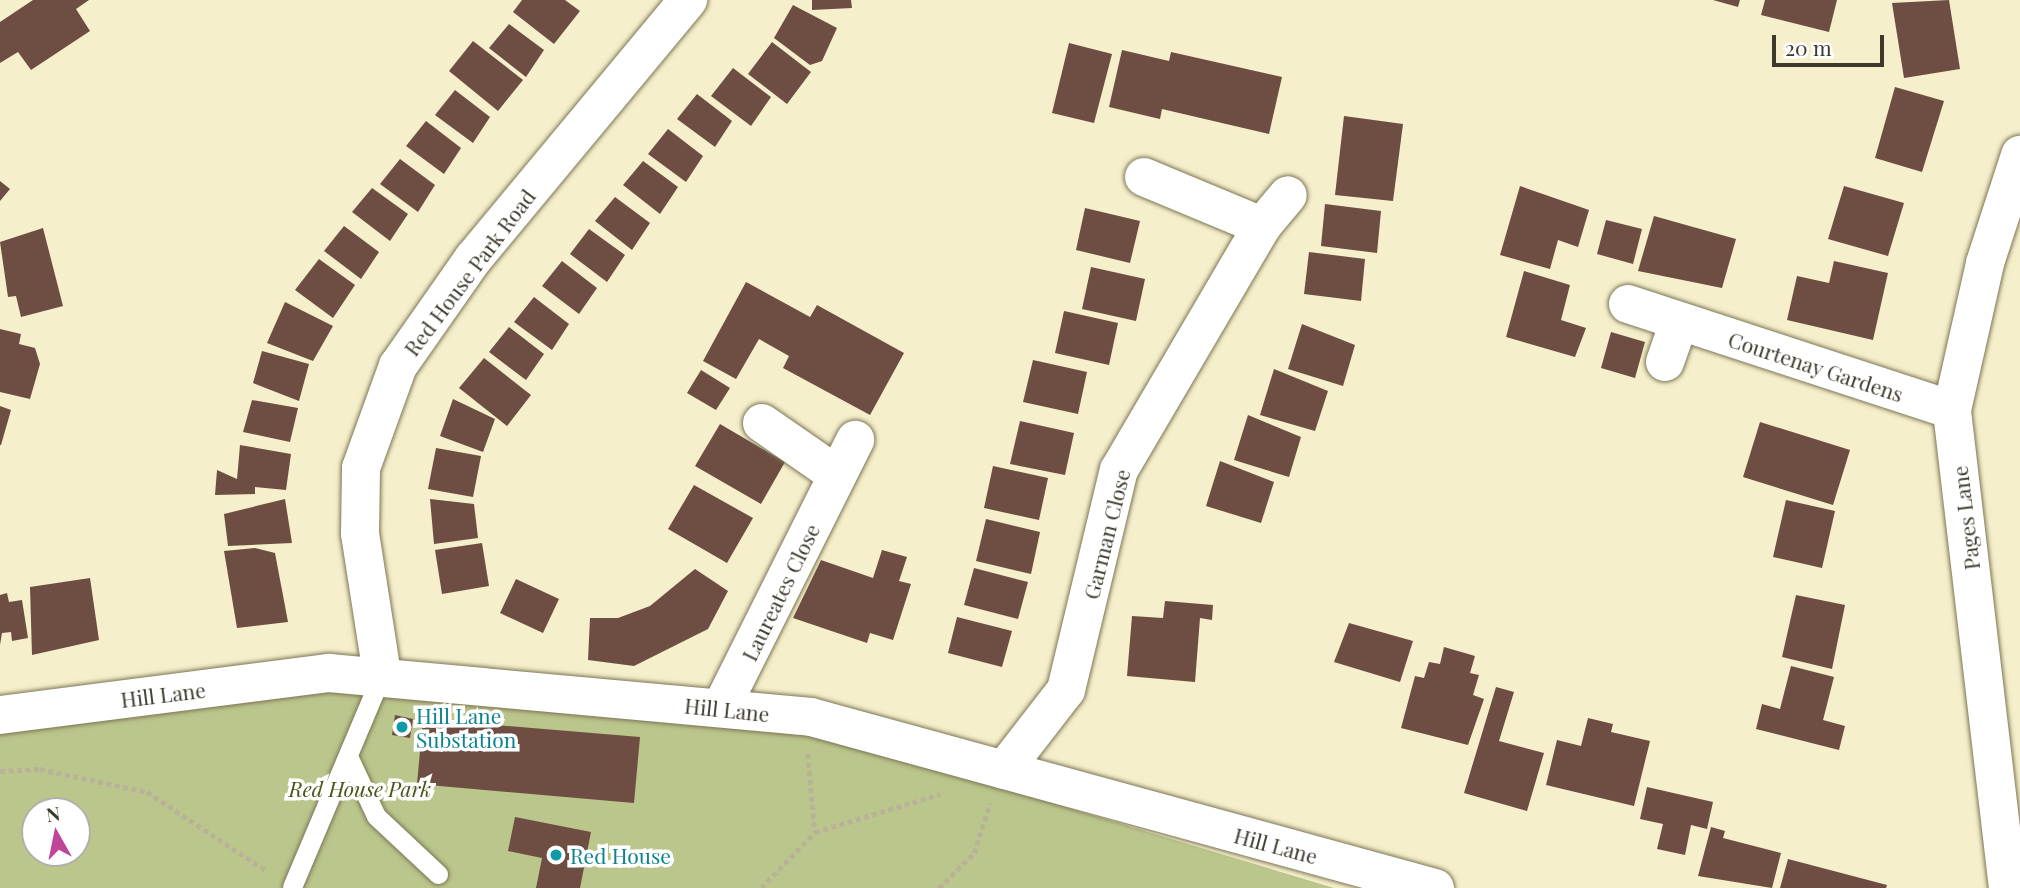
<!DOCTYPE html>
<html>
<head>
<meta charset="utf-8">
<style>
  body { margin:0 }
  #map { position:relative; width:2020px; height:888px; overflow:hidden; background:#f5efcb; font-family:"Playfair Display",serif }
  div>[style] { position:absolute }
  .green>* { inset:0; background:#bbc68c }
  .building>* { inset:0; background:#6e4d43 }
  .path>* { height:4.5px; margin-top:-2.25px; transform-origin:0; background:repeating-linear-gradient(90deg,#b8b396 0 5px,transparent 0 8.5px) }
  .roads { filter:drop-shadow(0 0 2px #7c7655) drop-shadow(0 0 2px #7c7655) }
  .service>* { height:19px; margin:-9.5px; padding:0 9.5px; transform-origin:9.5px; border-radius:9.5px; background:#fff }
  .minor>* { height:38px; margin:-19px; padding:0 19px; transform-origin:19px; border-radius:19px; background:#fff }
  .dots>* { width:19px; height:19px; translate:-50% -50%; box-sizing:border-box; border:4px solid #fff; border-radius:50% }
  span { translate:-50% -50%; white-space:nowrap; text-align:center; line-height:1.15; -webkit-text-stroke:7px #fff; paint-order:stroke }
  .street-label { font-size:21px; color:#3d3a2c }
  .culture-label { font-size:21px; color:#0d838f }
  .left { translate:0 -50%; text-align:left }
  .park-label { font-size:21px; color:#4b5417; font-style:italic }
  .north { position:absolute; left:21px; top:797px; width:70px; height:70px; box-sizing:border-box; background:#fff; border:2px solid #b1b0ab; border-radius:50%; rotate:351deg; font-size:19px; font-weight:700; line-height:28px; text-align:center; color:#3d3a2c }
  .north::after { content:''; display:block; margin:auto; width:24px; height:32px; background:#be4598; clip-path:polygon(50% 0,100% 100%,50% 72%,0 100%) }
  .scale { position:absolute; left:1772px; top:35px; width:112px; height:32px; box-sizing:border-box; border:4px solid #3d3a2c; border-top:0; padding-left:9px; font-size:21px; line-height:24px; white-space:nowrap; color:#3d3a2c; -webkit-text-stroke:5px #fff; paint-order:stroke }
</style>
</head>
<body>
<div id="map">
  <div class="green">
    <div style="clip-path:polygon(evenodd,354px 687px,806px 729px,1334px 888px,0 888px,0 730px,354px 687px,35px 811px,77px 811px,77px 853px,35px 853px,35px 811px)"></div>
  </div>
  <div class="building">
    <div style="clip-path:polygon(33px 0,89px 0,76px 9px,90px 31px,31px 70px,18px 52px,0 63px,0 22px)"></div>
    <div style="clip-path:polygon(522px 0,565px 0,580px 11px,554px 44px,513px 12px)"></div>
    <div style="clip-path:polygon(812px 0,851px 0,852px 8px,812px 10px)"></div>
    <div style="clip-path:polygon(1713px 0,1740px 0,1738px 7px)"></div>
    <div style="clip-path:polygon(1765px 0,1837px 0,1829px 32px,1761px 15px)"></div>
    <div style="clip-path:polygon(1949px 0,1960px 69px,1904px 78px,1892px 3px)"></div>
    <div style="clip-path:polygon(793px 5px,837px 28px,822px 61px,810px 65px,774px 38px)"></div>
    <div style="clip-path:polygon(509px 24px,544px 50px,526px 77px,489px 48px)"></div>
    <div style="clip-path:polygon(473px 41px,523px 80px,498px 111px,449px 71px)"></div>
    <div style="clip-path:polygon(772px 42px,811px 72px,787px 104px,748px 74px)"></div>
    <div style="clip-path:polygon(1069px 43px,1112px 54px,1094px 123px,1052px 113px)"></div>
    <div style="clip-path:polygon(1122px 50px,1169px 61px,1171px 52px,1282px 77px,1269px 134px,1162px 109px,1160px 119px,1109px 107px)"></div>
    <div style="clip-path:polygon(733px 68px,771px 97px,751px 126px,711px 96px)"></div>
    <div style="clip-path:polygon(1895px 87px,1944px 101px,1922px 172px,1875px 158px)"></div>
    <div style="clip-path:polygon(455px 90px,490px 117px,473px 143px,435px 115px)"></div>
    <div style="clip-path:polygon(697px 94px,732px 121px,715px 147px,677px 119px)"></div>
    <div style="clip-path:polygon(1344px 116px,1403px 124px,1393px 201px,1335px 195px)"></div>
    <div style="clip-path:polygon(426px 121px,461px 148px,444px 174px,406px 146px)"></div>
    <div style="clip-path:polygon(668px 129px,703px 156px,686px 182px,648px 154px)"></div>
    <div style="clip-path:polygon(400px 159px,435px 185px,418px 212px,380px 184px)"></div>
    <div style="clip-path:polygon(643px 161px,678px 187px,660px 214px,623px 185px)"></div>
    <div style="clip-path:polygon(0 181px,10px 189px,0 201px)"></div>
    <div style="clip-path:polygon(1520px 186px,1589px 210px,1578px 247px,1558px 240px,1550px 269px,1500px 255px)"></div>
    <div style="clip-path:polygon(1844px 186px,1904px 203px,1888px 256px,1828px 239px)"></div>
    <div style="clip-path:polygon(372px 188px,408px 214px,390px 241px,352px 212px)"></div>
    <div style="clip-path:polygon(615px 197px,650px 223px,632px 250px,595px 221px)"></div>
    <div style="clip-path:polygon(1325px 204px,1381px 211px,1377px 253px,1321px 246px)"></div>
    <div style="clip-path:polygon(1085px 208px,1140px 221px,1130px 263px,1076px 250px)"></div>
    <div style="clip-path:polygon(1654px 216px,1736px 239px,1722px 288px,1638px 271px)"></div>
    <div style="clip-path:polygon(1606px 220px,1642px 229px,1633px 264px,1597px 254px)"></div>
    <div style="clip-path:polygon(344px 226px,379px 252px,361px 279px,324px 251px)"></div>
    <div style="clip-path:polygon(43px 228px,63px 306px,21px 317px,16px 296px,8px 297px,0 242px)"></div>
    <div style="clip-path:polygon(589px 229px,625px 255px,607px 282px,570px 254px)"></div>
    <div style="clip-path:polygon(1309px 252px,1365px 259px,1361px 301px,1304px 294px)"></div>
    <div style="clip-path:polygon(319px 259px,355px 285px,333px 318px,295px 290px)"></div>
    <div style="clip-path:polygon(562px 261px,597px 288px,579px 314px,542px 286px)"></div>
    <div style="clip-path:polygon(1834px 261px,1888px 273px,1873px 340px,1787px 320px,1797px 276px,1829px 283px)"></div>
    <div style="clip-path:polygon(1091px 267px,1145px 279px,1136px 321px,1082px 309px)"></div>
    <div style="clip-path:polygon(1524px 271px,1570px 285px,1561px 320px,1586px 328px,1575px 357px,1506px 337px)"></div>
    <div style="clip-path:polygon(746px 282px,810px 317px,817px 305px,904px 353px,870px 415px,783px 368px,789px 356px,759px 339px,736px 379px,703px 361px)"></div>
    <div style="clip-path:polygon(534px 297px,569px 324px,552px 350px,514px 322px)"></div>
    <div style="clip-path:polygon(285px 302px,333px 326px,313px 361px,267px 343px)"></div>
    <div style="clip-path:polygon(1064px 311px,1118px 323px,1109px 365px,1055px 353px)"></div>
    <div style="clip-path:polygon(1302px 324px,1355px 345px,1343px 386px,1288px 369px)"></div>
    <div style="clip-path:polygon(509px 327px,544px 354px,526px 380px,489px 352px)"></div>
    <div style="clip-path:polygon(0 329px,21px 334px,19px 344px,35px 348px,40px 364px,30px 399px,0 392px)"></div>
    <div style="clip-path:polygon(1611px 332px,1645px 342px,1635px 378px,1601px 368px)"></div>
    <div style="clip-path:polygon(262px 351px,309px 364px,299px 401px,253px 383px)"></div>
    <div style="clip-path:polygon(484px 358px,531px 395px,507px 426px,459px 388px)"></div>
    <div style="clip-path:polygon(1033px 360px,1087px 372px,1078px 414px,1023px 402px)"></div>
    <div style="clip-path:polygon(1274px 369px,1328px 391px,1315px 431px,1260px 415px)"></div>
    <div style="clip-path:polygon(701px 370px,730px 388px,716px 410px,687px 393px)"></div>
    <div style="clip-path:polygon(453px 399px,495px 419px,483px 452px,440px 436px)"></div>
    <div style="clip-path:polygon(252px 400px,298px 408px,290px 442px,243px 432px)"></div>
    <div style="clip-path:polygon(0 406px,11px 410px,1px 445px,0 445px)"></div>
    <div style="clip-path:polygon(1248px 415px,1301px 437px,1289px 477px,1234px 460px)"></div>
    <div style="clip-path:polygon(1020px 421px,1074px 433px,1065px 475px,1010px 464px)"></div>
    <div style="clip-path:polygon(1760px 422px,1850px 450px,1833px 505px,1743px 477px)"></div>
    <div style="clip-path:polygon(720px 424px,785px 462px,761px 504px,695px 466px)"></div>
    <div style="clip-path:polygon(240px 445px,291px 454px,286px 490px,255px 487px,255px 494px,215px 495px,217px 470px,237px 479px)"></div>
    <div style="clip-path:polygon(436px 448px,481px 456px,473px 497px,428px 489px)"></div>
    <div style="clip-path:polygon(1220px 461px,1274px 482px,1261px 523px,1206px 506px)"></div>
    <div style="clip-path:polygon(993px 466px,1048px 478px,1039px 520px,984px 508px)"></div>
    <div style="clip-path:polygon(694px 485px,753px 518px,727px 563px,668px 529px)"></div>
    <div style="clip-path:polygon(285px 499px,292px 543px,228px 546px,224px 514px)"></div>
    <div style="clip-path:polygon(430px 499px,474px 504px,478px 538px,434px 544px)"></div>
    <div style="clip-path:polygon(1786px 500px,1835px 511px,1822px 568px,1773px 557px)"></div>
    <div style="clip-path:polygon(986px 519px,1040px 532px,1031px 574px,976px 561px)"></div>
    <div style="clip-path:polygon(482px 543px,489px 586px,442px 594px,435px 550px)"></div>
    <div style="clip-path:polygon(255px 548px,275px 553px,288px 622px,237px 628px,224px 551px)"></div>
    <div style="clip-path:polygon(882px 550px,907px 557px,899px 581px,911px 584px,893px 640px,870px 633px,867px 643px,793px 618px,821px 560px,873px 578px)"></div>
    <div style="clip-path:polygon(974px 568px,1028px 582px,1018px 619px,964px 605px)"></div>
    <div style="clip-path:polygon(695px 569px,728px 591px,708px 629px,634px 666px,588px 660px,590px 618px,618px 618px,650px 606px)"></div>
    <div style="clip-path:polygon(90px 578px,99px 640px,32px 655px,30px 587px)"></div>
    <div style="clip-path:polygon(516px 579px,559px 599px,543px 633px,500px 613px)"></div>
    <div style="clip-path:polygon(7px 593px,9px 602px,22px 600px,28px 638px,12px 641px,11px 632px,2px 633px,0 645px,0 595px)"></div>
    <div style="clip-path:polygon(1796px 595px,1845px 605px,1832px 669px,1782px 657px)"></div>
    <div style="clip-path:polygon(1165px 601px,1213px 605px,1212px 620px,1200px 618px,1195px 682px,1127px 676px,1132px 616px,1163px 618px)"></div>
    <div style="clip-path:polygon(957px 617px,1012px 631px,1002px 667px,948px 653px)"></div>
    <div style="clip-path:polygon(1349px 623px,1413px 641px,1400px 682px,1334px 662px)"></div>
    <div style="clip-path:polygon(1444px 647px,1475px 656px,1470px 673px,1479px 675px,1473px 695px,1484px 699px,1468px 745px,1401px 728px,1415px 676px,1424px 678px,1429px 662px,1440px 664px)"></div>
    <div style="clip-path:polygon(1791px 666px,1834px 677px,1823px 720px,1845px 726px,1839px 750px,1756px 729px,1762px 704px,1780px 709px)"></div>
    <div style="clip-path:polygon(1496px 687px,1514px 692px,1499px 741px,1544px 753px,1527px 811px,1464px 793px)"></div>
    <div style="clip-path:polygon(395px 715px,413px 719px,410px 738px,392px 735px)"></div>
    <div style="clip-path:polygon(1588px 718px,1613px 724px,1611px 732px,1650px 741px,1634px 806px,1546px 785px,1557px 740px,1581px 746px)"></div>
    <div style="clip-path:polygon(423px 719px,640px 737px,634px 803px,417px 784px)"></div>
    <div style="clip-path:polygon(1647px 787px,1713px 802px,1707px 829px,1691px 825px,1685px 855px,1657px 849px,1663px 824px,1640px 819px)"></div>
    <div style="clip-path:polygon(515px 817px,591px 832px,580px 888px,536px 888px,542px 858px,508px 851px)"></div>
    <div style="clip-path:polygon(1711px 827px,1725px 831px,1723px 838px,1781px 853px,1772px 888px,1698px 876px)"></div>
    <div style="clip-path:polygon(1788px 859px,1887px 885px,1886px 888px,1780px 888px)"></div>
  </div>
  <div class="path">
    <div style="left:808px;top:754px;width:78px;rotate:84.9deg"></div>
    <div style="left:0;top:771px;width:40px;rotate:-2.9deg"></div>
    <div style="left:40px;top:769px;width:109px;rotate:12.1deg"></div>
    <div style="left:147px;top:792px;width:144px;rotate:33.4deg"></div>
    <div style="left:761px;top:888px;width:78px;rotate:-46deg"></div>
    <div style="left:815px;top:832px;width:131px;rotate:-16.9deg"></div>
    <div style="left:939px;top:888px;width:49px;rotate:-45deg"></div>
    <div style="left:974px;top:853px;width:52px;rotate:-72.3deg"></div>
  </div>
  <div class="roads">
    <div class="service">
      <div style="left:348px;top:756px;width:66px;rotate:65deg"></div>
      <div style="left:376px;top:816px;width:85px;rotate:43.1deg"></div>
      <div style="left:292px;top:887px;width:231px;rotate:-67.1deg"></div>
    </div>
    <div class="minor">
      <div style="left:1144px;top:177px;width:128px;rotate:22.6deg"></div>
      <div style="left:1628px;top:304px;width:341px;rotate:18.1deg"></div>
      <div style="left:1665px;top:362px;width:42px;rotate:-70.7deg"></div>
      <div style="left:762px;top:423px;width:91px;rotate:34.7deg"></div>
      <div style="left:382px;top:674px;width:142px;rotate:-98.9deg"></div>
      <div style="left:360px;top:534px;width:66px;rotate:-89.1deg"></div>
      <div style="left:361px;top:468px;width:109px;rotate:-70.1deg"></div>
      <div style="left:398px;top:366px;width:131px;rotate:-55deg"></div>
      <div style="left:473px;top:259px;width:337px;rotate:-50.3deg"></div>
      <div style="left:721px;top:708px;width:300px;rotate:-63.4deg"></div>
      <div style="left:0;top:715px;width:332px;rotate:-7.3deg"></div>
      <div style="left:329px;top:673px;width:484px;rotate:5.2deg"></div>
      <div style="left:811px;top:717px;width:647px;rotate:15.33deg"></div>
      <div style="left:1004px;top:770px;width:101px;rotate:-52.2deg"></div>
      <div style="left:1066px;top:690px;width:226px;rotate:-76.5deg"></div>
      <div style="left:1119px;top:470px;width:283px;rotate:-59.6deg"></div>
      <div style="left:1262px;top:226px;width:40px;rotate:-50deg"></div>
      <div style="left:2008px;top:888px;width:481px;rotate:-96.7deg"></div>
      <div style="left:1952px;top:410px;width:151px;rotate:-77.3deg"></div>
      <div style="left:1985px;top:263px;width:114px;rotate:-72deg"></div>
    </div>
  </div>
  <div class="dots">
    <div style="left:402px;top:727px;background:#0f9aa8"></div>
    <div style="left:556px;top:855px;background:#0f9aa8"></div>
  </div>
  <div class="street-label">
    <span style="left:469px;top:272px;rotate:-53deg">Red House Park Road</span>
    <span style="left:1816px;top:366px;rotate:18deg">Courtenay Gardens</span>
    <span style="left:1965px;top:518px;rotate:-97deg">Pages Lane</span>
    <span style="left:1106px;top:534px;rotate:-76deg">Garman Close</span>
    <span style="left:780px;top:592px;rotate:-64deg">Laureates Close</span>
    <span style="left:163px;top:694px;rotate:-7deg">Hill Lane</span>
    <span style="left:727px;top:709px;rotate:6deg">Hill Lane</span>
    <span style="left:1276px;top:845px;rotate:15deg">Hill Lane</span>
  </div>
  <div class="culture-label">
    <span class="left" style="left:416px;top:727px">Hill Lane<br>Substation</span>
    <span class="left" style="left:570px;top:855px">Red House</span>
  </div>
  <div class="park-label">
    <span style="left:360px;top:788px">Red House Park</span>
  </div>
  <div class="north">N</div>
  <div class="scale">20 m</div>
</div>
</body>
</html>
